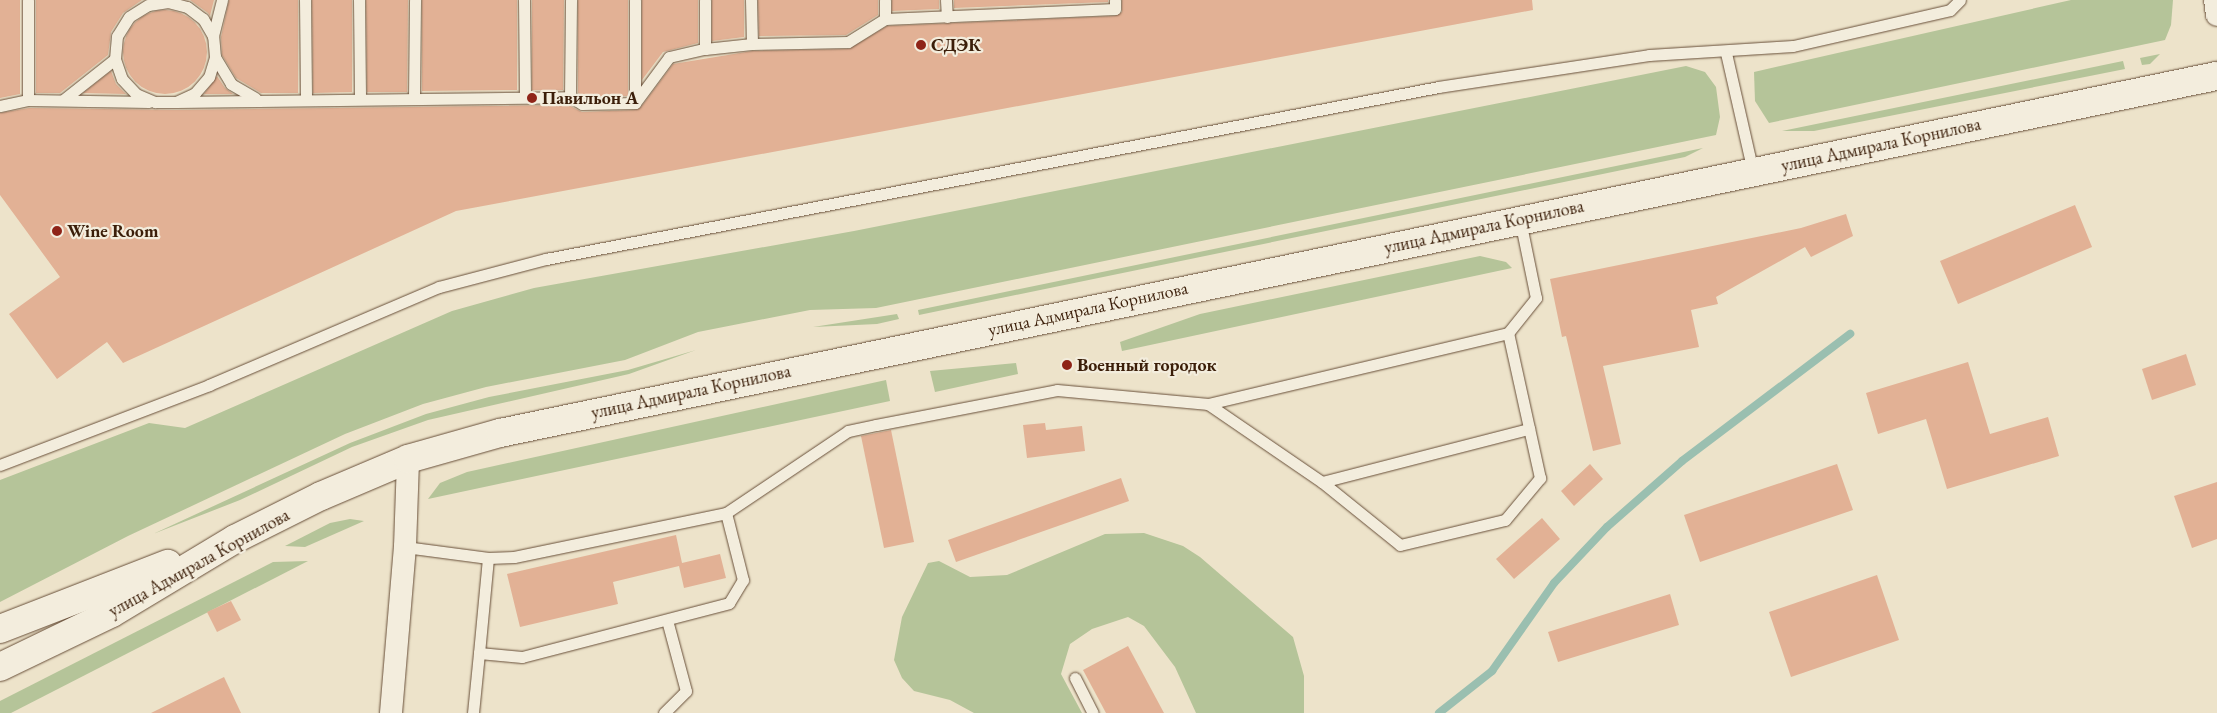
<!DOCTYPE html>
<html>
<head>
<meta charset="utf-8">
<style>
  body { margin:0 }
  #map { position:relative; width:2217px; height:713px; overflow:hidden; background:#ede3ca; font-family:"EB Garamond",serif }
  div>[style] { position:absolute }
  .green>* { inset:0; background:#b5c499 }
  .stream>* { height:8px; margin:-4px; padding:0 4px; transform-origin:4px; border-radius:4px; background:#9abfb0 }
  .building>* { inset:0; background:#e2b195 }
  .round { border-radius:50% }
  .roads { filter:drop-shadow(0 0 1px #684f39) drop-shadow(0 0 1px #684f39) }
  .service>* { height:11px; margin:-5.5px; padding:0 5.5px; transform-origin:5.5px; border-radius:5.5px; background:#f3eddd }
  .minor>* { height:22px; margin:-11px; padding:0 11px; transform-origin:11px; border-radius:11px; background:#f3eddd }
  .secondary>* { height:28px; margin:-14px; padding:0 14px; transform-origin:14px; border-radius:14px; background:#f3eddd }
  .dots>* { width:14px; height:14px; translate:-50% -50%; box-sizing:border-box; border:2px solid #f3eddd; border-radius:50% }
  span { translate:-50% -50%; white-space:nowrap; text-align:center; line-height:1.15; -webkit-text-stroke:4.5px #f3eddd; paint-order:stroke }
  .poi-label { font-size:18px; color:#3b1e09; font-weight:700 }
  .left { translate:0 -50%; text-align:left }
  .street-label { font-size:18px; color:#3b1e09 }
</style>
</head>
<body>
<div id="map">
  <div class="green">
    <div style="clip-path:polygon(2071px 0,2173px 0,2171px 25px,2165px 40px,1769px 123px,1755px 101px,1754px 72px)"></div>
    <div style="clip-path:polygon(2160px 54px,2150px 64px,2142px 65px,2140px 58px)"></div>
    <div style="clip-path:polygon(2123px 61px,2125px 69px,1814px 131px,1782px 131px)"></div>
    <div style="clip-path:polygon(1686px 66px,1705px 72px,1716px 87px,1720px 117px,1716px 135px,876px 308px,810px 310px,698px 332px,625px 360px,486px 387px,423px 404px,345px 434px,128px 536px,0 602px,0 480px,149px 423px,185px 428px,452px 311px,534px 288px,854px 231px)"></div>
    <div style="clip-path:polygon(1703px 148px,1685px 157px,919px 315px,918px 310px)"></div>
    <div style="clip-path:polygon(1480px 256px,1506px 262px,1512px 268px,1122px 351px,1120px 342px,1200px 314px)"></div>
    <div style="clip-path:polygon(897px 314px,899px 319px,877px 324px,813px 327px)"></div>
    <div style="clip-path:polygon(696px 350px,629px 374px,428px 420px,352px 447px,240px 500px,153px 534px,350px 443px,426px 414px,489px 397px,628px 370px)"></div>
    <div style="clip-path:polygon(1016px 363px,1018px 374px,935px 392px,930px 371px)"></div>
    <div style="clip-path:polygon(886px 380px,890px 401px,428px 499px,440px 483px,467px 472px)"></div>
    <div style="clip-path:polygon(350px 519px,364px 521px,305px 547px,285px 546px,330px 523px)"></div>
    <div style="clip-path:polygon(1144px 533px,1183px 546px,1200px 557px,1293px 637px,1304px 676px,1304px 713px,1196px 713px,1175px 667px,1144px 626px,1128px 617px,1092px 629px,1070px 644px,1061px 674px,1082px 713px,974px 713px,950px 700px,914px 691px,902px 678px,894px 660px,902px 617px,928px 563px,939px 561px,970px 577px,1007px 575px,1105px 534px)"></div>
    <div style="clip-path:polygon(308px 561px,11px 713px,0 713px,0 701px,273px 562px)"></div>
  </div>
  <div class="stream">
    <div style="left:1439px;top:713px;width:68px;rotate:-38.4deg"></div>
    <div style="left:1492px;top:671px;width:108px;rotate:-54.8deg"></div>
    <div style="left:1554px;top:583px;width:77px;rotate:-46.6deg"></div>
    <div style="left:1607px;top:527px;width:100px;rotate:-41.3deg"></div>
    <div style="left:1682px;top:461px;width:211px;rotate:-37.1deg"></div>
  </div>
  <div class="building">
    <div style="clip-path:polygon(0 0,20px 0,20px 94px,0 98px)"></div>
    <div style="clip-path:polygon(36px 0,142px 0,123px 13px,111px 32px,108px 55px,60px 93px,36px 93px)"></div>
    <div style="clip-path:polygon(190px 0,214px 0,210px 16px,208px 13px)"></div>
    <div style="clip-path:polygon(229px 0,298px 0,298px 93px,261px 93px,236px 78px,222px 55px,221px 37px)"></div>
    <div style="clip-path:polygon(312px 0,352px 0,352px 92px,313px 93px)"></div>
    <div style="clip-path:polygon(366px 0,408px 0,407px 92px,367px 92px)"></div>
    <div style="clip-path:polygon(422px 0,517px 0,517px 90px,422px 91px)"></div>
    <div style="clip-path:polygon(532px 0,564px 0,563px 90px,532px 90px)"></div>
    <div style="clip-path:polygon(578px 0,628px 0,628px 96px,584px 96px,578px 93px)"></div>
    <div style="clip-path:polygon(642px 0,698px 0,698px 43px,663px 52px,642px 80px)"></div>
    <div style="clip-path:polygon(712px 0,744px 0,744px 37px,712px 41px)"></div>
    <div style="clip-path:polygon(758px 0,878px 0,878px 15px,846px 35px,759px 36px)"></div>
    <div style="clip-path:polygon(892px 0,939px 0,939px 9px,892px 11px)"></div>
    <div style="clip-path:polygon(954px 0,1108px 0,1108px 2px,954px 8px)"></div>
    <div style="clip-path:polygon(1122px 0,1532px 0,1533px 10px,456px 211px,123px 363px,107px 342px,57px 379px,9px 314px,60px 277px,0 195px,0 113px,29px 108px,176px 110px,568px 105px,582px 112px,635px 110px,641px 107px,673px 64px,752px 51px,849px 49px,887px 26px,1115px 16px,1122px 12px)"></div>
    <div class="round" style="left:123px;top:10px;width:84px;height:84px"></div>
    <div style="clip-path:polygon(111px 71px,116px 84px,126px 94px,83px 93px)"></div>
    <div style="clip-path:polygon(217px 76px,225px 88px,233px 94px,204px 94px)"></div>
    <div style="clip-path:polygon(2075px 205px,2092px 247px,1958px 304px,1940px 261px)"></div>
    <div style="clip-path:polygon(1846px 214px,1853px 236px,1811px 257px,1805px 247px,1716px 297px,1718px 304px,1691px 310px,1699px 347px,1603px 366px,1621px 444px,1593px 451px,1566px 336px,1562px 337px,1550px 279px,1801px 228px)"></div>
    <div style="clip-path:polygon(2186px 354px,2196px 385px,2152px 400px,2142px 369px)"></div>
    <div style="clip-path:polygon(1968px 362px,1990px 434px,2048px 417px,2059px 456px,1947px 489px,1926px 419px,1878px 434px,1866px 393px)"></div>
    <div style="clip-path:polygon(1045px 423px,1046px 430px,1082px 426px,1085px 451px,1027px 458px,1023px 425px)"></div>
    <div style="clip-path:polygon(891px 430px,914px 542px,884px 548px,861px 436px)"></div>
    <div style="clip-path:polygon(1590px 464px,1603px 479px,1574px 506px,1561px 491px)"></div>
    <div style="clip-path:polygon(1837px 464px,1853px 510px,1700px 562px,1684px 515px)"></div>
    <div style="clip-path:polygon(1121px 478px,1129px 501px,956px 562px,948px 540px)"></div>
    <div style="clip-path:polygon(2217px 482px,2217px 539px,2192px 548px,2174px 496px)"></div>
    <div style="clip-path:polygon(1542px 518px,1560px 539px,1514px 579px,1496px 559px)"></div>
    <div style="clip-path:polygon(676px 535px,682px 563px,720px 554px,726px 578px,684px 588px,679px 566px,613px 582px,618px 604px,520px 627px,507px 574px)"></div>
    <div style="clip-path:polygon(1877px 575px,1899px 640px,1791px 677px,1769px 612px)"></div>
    <div style="clip-path:polygon(1670px 594px,1679px 625px,1558px 662px,1548px 632px)"></div>
    <div style="clip-path:polygon(231px 601px,241px 620px,217px 632px,207px 612px)"></div>
    <div style="clip-path:polygon(1128px 646px,1164px 713px,1106px 713px,1083px 670px)"></div>
    <div style="clip-path:polygon(224px 677px,241px 713px,151px 713px)"></div>
  </div>
  <div class="roads">
    <div class="service">
      <div style="left:305px;top:0;width:99px;rotate:89.4deg"></div>
      <div style="left:359px;top:0;width:99px;rotate:89.4deg"></div>
      <div style="left:524px;top:0;width:97px;rotate:89.4deg"></div>
      <div style="left:705px;top:0;width:49px;rotate:90deg"></div>
      <div style="left:751px;top:0;width:44px;rotate:88.7deg"></div>
      <div style="left:946px;top:0;width:17px;rotate:87deg"></div>
      <div style="left:885px;top:19px;width:19px;rotate:-90deg"></div>
      <div style="left:213px;top:36px;width:20px;rotate:-120deg"></div>
      <div style="left:203px;top:19px;width:20px;rotate:-143deg"></div>
      <div style="left:187px;top:7px;width:20px;rotate:-165deg"></div>
      <div style="left:168px;top:2px;width:20px;rotate:171deg"></div>
      <div style="left:148px;top:5px;width:22px;rotate:148deg"></div>
      <div style="left:129px;top:17px;width:22px;rotate:122deg"></div>
      <div style="left:117px;top:36px;width:23px;rotate:95deg"></div>
      <div style="left:115px;top:59px;width:21px;rotate:71deg"></div>
      <div style="left:122px;top:79px;width:21px;rotate:47deg"></div>
      <div style="left:136px;top:94px;width:21px;rotate:23deg"></div>
      <div style="left:155px;top:102px;width:21px"></div>
      <div style="left:176px;top:102px;width:21px;rotate:-25deg"></div>
      <div style="left:195px;top:93px;width:21px;rotate:-49deg"></div>
      <div style="left:209px;top:77px;width:21px;rotate:-73deg"></div>
      <div style="left:215px;top:57px;width:21px;rotate:-95deg"></div>
      <div style="left:213px;top:36px;width:37px;rotate:-76deg"></div>
      <div style="left:1726px;top:53px;width:122px;rotate:77.2deg"></div>
      <div style="left:215px;top:57px;width:31px;rotate:59deg"></div>
      <div style="left:231px;top:84px;width:28px;rotate:30deg"></div>
      <div style="left:570px;top:97px;width:97px;rotate:-89.4deg"></div>
      <div style="left:414px;top:98px;width:98px;rotate:-89.4deg"></div>
      <div style="left:28px;top:100px;width:100px;rotate:-90deg"></div>
      <div style="left:63px;top:100px;width:66px;rotate:-38.3deg"></div>
      <div style="left:176px;top:102px;width:394px;rotate:-0.7deg"></div>
      <div style="left:570px;top:97px;width:14px;rotate:30deg"></div>
      <div style="left:582px;top:104px;width:53px;rotate:-1.1deg"></div>
      <div style="left:635px;top:103px;width:103px;rotate:-90deg"></div>
      <div style="left:635px;top:103px;width:57px;rotate:-53.5deg"></div>
      <div style="left:669px;top:57px;width:37px;rotate:-13deg"></div>
      <div style="left:705px;top:49px;width:47px;rotate:-6.1deg"></div>
      <div style="left:752px;top:44px;width:96px;rotate:-1.2deg"></div>
      <div style="left:848px;top:42px;width:44px;rotate:-31.9deg"></div>
      <div style="left:885px;top:19px;width:230px;rotate:-2.5deg"></div>
      <div style="left:1115px;top:9px;width:9px;rotate:-90deg"></div>
      <div style="left:0;top:106px;width:29px;rotate:-12deg"></div>
      <div style="left:28px;top:100px;width:121px;rotate:0.9deg"></div>
      <div style="left:1208px;top:404px;width:138px;rotate:34.4deg"></div>
      <div style="left:1322px;top:482px;width:214px;rotate:-14.4deg"></div>
      <div style="left:0;top:465px;width:224px;rotate:-20.9deg"></div>
      <div style="left:209px;top:385px;width:250px;rotate:-23.1deg"></div>
      <div style="left:439px;top:287px;width:111px;rotate:-14.7deg"></div>
      <div style="left:546px;top:259px;width:908px;rotate:-10.91deg"></div>
      <div style="left:1438px;top:87px;width:213px;rotate:-8.6deg"></div>
      <div style="left:1649px;top:55px;width:144px;rotate:-3.6deg"></div>
      <div style="left:1793px;top:46px;width:161px;rotate:-12.9deg"></div>
      <div style="left:1950px;top:10px;width:14px;rotate:-45deg"></div>
      <div style="left:1322px;top:482px;width:100px;rotate:38.9deg"></div>
      <div style="left:1400px;top:545px;width:108px;rotate:-13.4deg"></div>
      <div style="left:1505px;top:520px;width:55px;rotate:-50.2deg"></div>
      <div style="left:1540px;top:478px;width:148px;rotate:-102.4deg"></div>
      <div style="left:405px;top:547px;width:84px;rotate:7.5deg"></div>
      <div style="left:488px;top:558px;width:26px;rotate:-2deg"></div>
      <div style="left:514px;top:557px;width:217px;rotate:-11.7deg"></div>
      <div style="left:726px;top:513px;width:147px;rotate:-33.9deg"></div>
      <div style="left:848px;top:431px;width:29px;rotate:-12deg"></div>
      <div style="left:876px;top:425px;width:184px;rotate:-10.9deg"></div>
      <div style="left:1057px;top:390px;width:152px;rotate:5.3deg"></div>
      <div style="left:1208px;top:404px;width:308px;rotate:-13.3deg"></div>
      <div style="left:1508px;top:333px;width:45px;rotate:-51.3deg"></div>
      <div style="left:1536px;top:298px;width:80px;rotate:-101.6deg"></div>
      <div style="left:488px;top:558px;width:95px;rotate:95.4deg"></div>
      <div style="left:479px;top:653px;width:43px;rotate:5.3deg"></div>
      <div style="left:522px;top:657px;width:214px;rotate:-14.6deg"></div>
      <div style="left:729px;top:603px;width:27px;rotate:-59deg"></div>
      <div style="left:743px;top:580px;width:69px;rotate:-104.2deg"></div>
      <div style="left:1075px;top:678px;width:39px;rotate:63deg"></div>
      <div style="left:473px;top:713px;width:60px;rotate:-84.3deg"></div>
      <div style="left:664px;top:713px;width:31px;rotate:-45deg"></div>
      <div style="left:686px;top:691px;width:73px;rotate:-105deg"></div>
    </div>
    <div class="minor">
      <div style="left:2215px;top:0;width:15px;rotate:82deg"></div>
      <div style="left:391px;top:713px;width:167px;rotate:-85.2deg"></div>
      <div style="left:405px;top:547px;width:88px;rotate:-88deg"></div>
    </div>
    <div class="secondary">
      <div style="left:0;top:629px;width:180px;rotate:-21.2deg"></div>
      <div style="left:0;top:667px;width:124px;rotate:-25.7deg"></div>
      <div style="left:112px;top:613px;width:144px;rotate:-31deg"></div>
      <div style="left:235px;top:539px;width:96px;rotate:-26.6deg"></div>
      <div style="left:321px;top:496px;width:95px;rotate:-23deg"></div>
      <div style="left:408px;top:459px;width:96px;rotate:-15.8deg"></div>
      <div style="left:500px;top:433px;width:1754px;rotate:-11.75deg"></div>
    </div>
  </div>
  <div class="dots">
    <div style="left:921px;top:45px;background:#8f2418"></div>
    <div style="left:532px;top:98px;background:#8f2418"></div>
    <div style="left:57px;top:231px;background:#8f2418"></div>
    <div style="left:1067px;top:365px;background:#8f2418"></div>
  </div>
  <div class="poi-label">
    <span class="left" style="left:931px;top:45px">СДЭК</span>
    <span class="left" style="left:542px;top:98px">Павильон А</span>
    <span class="left" style="left:67px;top:231px">Wine Room</span>
    <span class="left" style="left:1077px;top:365px">Военный городок</span>
  </div>
  <div class="street-label">
    <span style="left:1881px;top:145px;rotate:-12deg">улица Адмирала Корнилова</span>
    <span style="left:1484px;top:227px;rotate:-12deg">улица Адмирала Корнилова</span>
    <span style="left:1088px;top:309px;rotate:-12deg">улица Адмирала Корнилова</span>
    <span style="left:691px;top:392px;rotate:-12deg">улица Адмирала Корнилова</span>
    <span style="left:199px;top:563px;rotate:-29deg">улица Адмирала Корнилова</span>
  </div>
</div>
</body>
</html>
